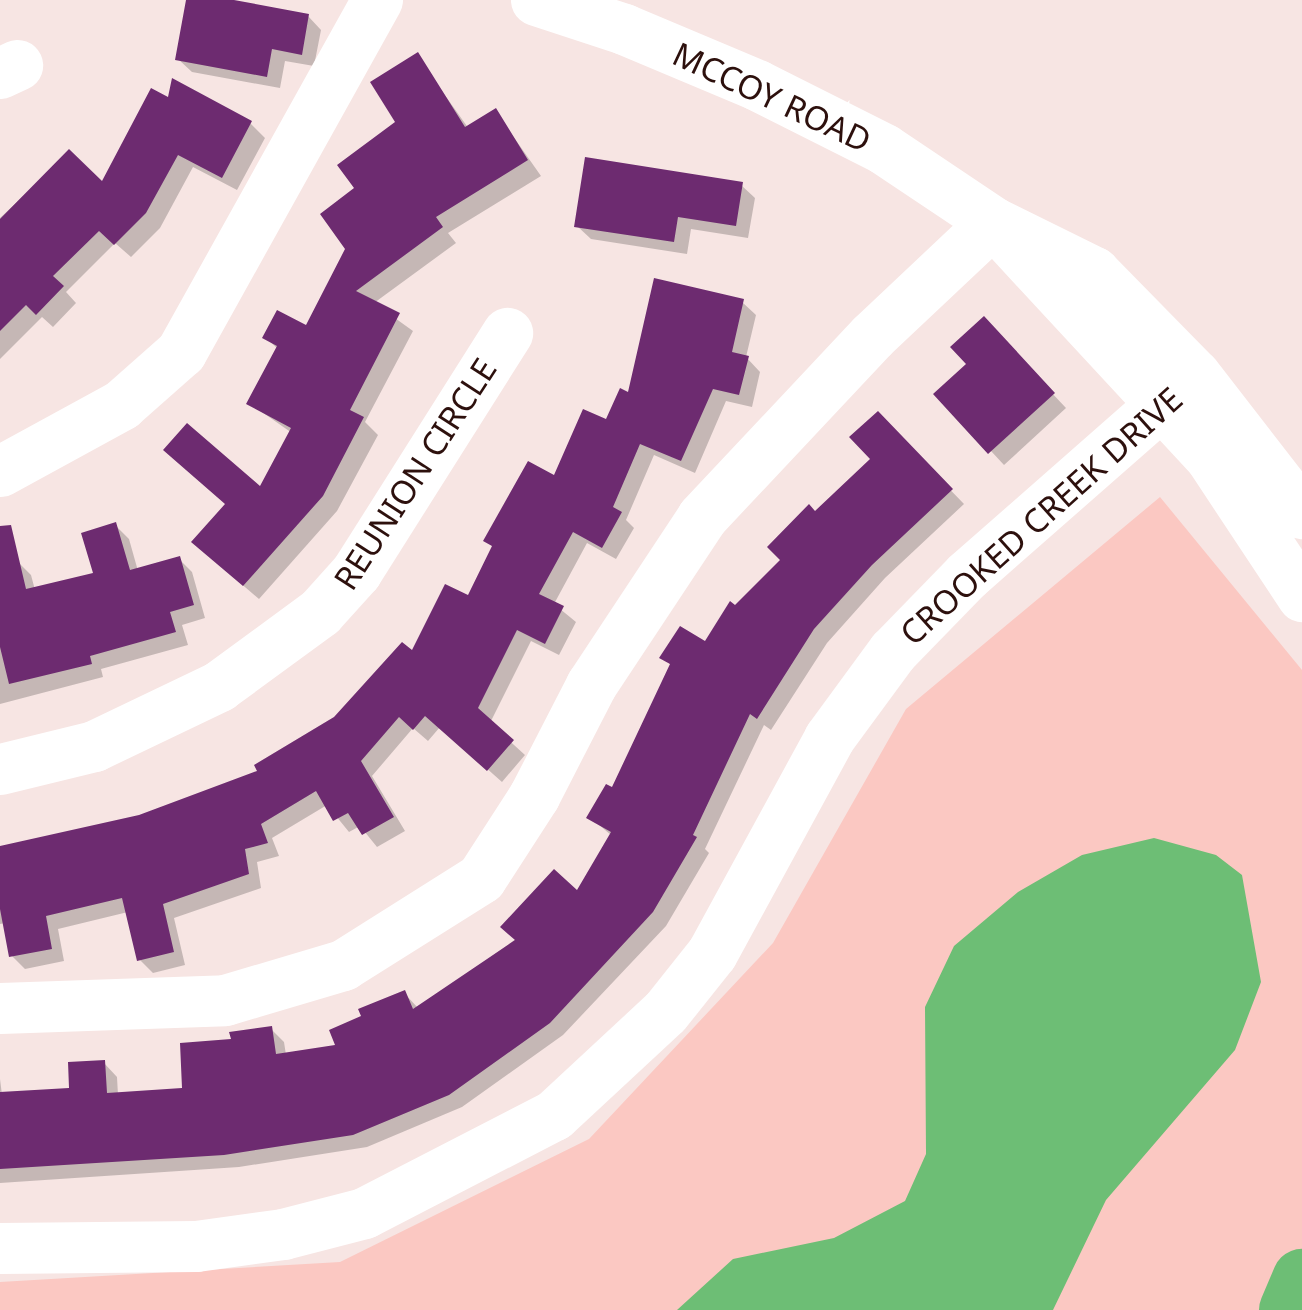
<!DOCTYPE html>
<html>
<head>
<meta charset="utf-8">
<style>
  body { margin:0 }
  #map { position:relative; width:1302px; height:1310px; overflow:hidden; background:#f7e5e3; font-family:"Noto Sans",sans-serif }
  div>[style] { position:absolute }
  .green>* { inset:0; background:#fbc8c2 }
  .water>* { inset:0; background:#6dbe75 }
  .shadow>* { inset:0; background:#0003 }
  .river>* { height:60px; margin:-30px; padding:0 30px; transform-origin:30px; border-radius:30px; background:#6dbe75 }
  .building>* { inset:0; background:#6d2b70 }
  .minor>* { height:51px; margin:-25.5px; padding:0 25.5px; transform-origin:25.5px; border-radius:25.5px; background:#fff }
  span { translate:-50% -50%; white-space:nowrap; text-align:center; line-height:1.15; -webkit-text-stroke:12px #fff; paint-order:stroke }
  .street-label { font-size:33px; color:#2d100d }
</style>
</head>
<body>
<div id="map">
  <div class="green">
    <div style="clip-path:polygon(1160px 497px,1302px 670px,1302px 1310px,0 1310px,0 1282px,340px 1262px,589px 1139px,773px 943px,906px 709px)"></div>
  </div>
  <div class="water">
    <div style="clip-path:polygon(1154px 838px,1216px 855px,1242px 875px,1261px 982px,1235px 1050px,1106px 1200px,1053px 1310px,677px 1310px,733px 1259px,834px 1238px,905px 1201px,926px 1154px,925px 1007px,954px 946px,1018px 892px,1082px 855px)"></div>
  </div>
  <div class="shadow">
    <div style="clip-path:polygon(189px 0,308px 16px,321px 30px,314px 66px,285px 61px,280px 88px,192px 72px,178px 59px)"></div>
    <div style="clip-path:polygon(417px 56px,469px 129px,496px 112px,541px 176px,448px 233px,456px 243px,374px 303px,413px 331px,365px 422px,378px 435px,337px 511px,259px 599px,210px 557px,260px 490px,292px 433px,249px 403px,278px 349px,266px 338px,307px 329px,349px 249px,358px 188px,399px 122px)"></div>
    <div style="clip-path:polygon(250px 123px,265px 138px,237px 190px,193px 167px,160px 228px,131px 257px,115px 243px,66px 292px,76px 303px,53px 327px,42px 317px,0 359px,0 218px,69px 153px,102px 186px)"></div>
    <div style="clip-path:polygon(741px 185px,755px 198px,748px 238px,691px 229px,687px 254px,591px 239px,577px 226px)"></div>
    <div style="clip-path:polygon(742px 302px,756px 315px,746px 357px,760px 372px,752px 407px,726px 401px,695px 473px,654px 455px,626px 520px,634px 528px,616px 559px,587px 543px,554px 604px,576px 622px,559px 655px,531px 641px,490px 723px,525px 755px,502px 782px,440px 727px,428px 741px,413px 728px,372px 776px,405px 831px,377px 847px,360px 826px,349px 832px,327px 805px,272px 838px,279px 856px,257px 862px,261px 888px,174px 918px,185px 965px,153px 973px,139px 959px,128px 912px,58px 929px,64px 961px,25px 969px,12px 956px,6px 923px,0 924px,0 847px,140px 817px,262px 773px,336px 720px,469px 599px,556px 479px,630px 396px)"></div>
    <div style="clip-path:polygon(984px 321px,1066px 408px,1004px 465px,938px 394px,970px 364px)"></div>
    <div style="clip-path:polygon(878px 415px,964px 504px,885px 578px,827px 643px,771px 730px,764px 725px,705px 849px,709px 853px,666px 926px,563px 1035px,462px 1107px,367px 1147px,239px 1167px,0 1183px,0 1079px,2px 1095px,72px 1091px,104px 1063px,117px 1077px,118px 1095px,185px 1091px,234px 1042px,271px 1029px,284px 1042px,286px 1055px,339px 1047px,404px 993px,419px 1009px,578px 894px,612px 836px,590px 817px,613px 791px,673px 667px,663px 657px,706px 645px,784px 560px,815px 515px,874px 459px)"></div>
    <div style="clip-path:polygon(115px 525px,129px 539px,138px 571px,179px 559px,192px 572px,205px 618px,182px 625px,188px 645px,101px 669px,103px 677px,0 704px,0 566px,18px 562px,31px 575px,35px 590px,96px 575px)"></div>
  </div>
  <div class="river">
    <div style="left:1289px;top:1310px;width:34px;rotate:-67deg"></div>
  </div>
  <div class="building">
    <div style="clip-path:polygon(186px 0,234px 0,309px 14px,302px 55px,272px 49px,267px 77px,175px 60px)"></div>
    <div style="clip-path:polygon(418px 52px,465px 127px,496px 108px,528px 160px,436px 217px,443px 227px,356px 291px,400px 313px,350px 410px,364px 417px,323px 496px,243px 586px,191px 542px,225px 504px,163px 450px,187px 423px,260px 486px,291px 428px,246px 404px,277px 346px,262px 338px,277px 310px,306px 325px,345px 249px,320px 214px,354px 188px,337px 165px,395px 122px,370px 82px)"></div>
    <div style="clip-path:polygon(172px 78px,252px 121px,222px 178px,178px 155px,146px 213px,114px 245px,99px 231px,53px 276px,64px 286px,36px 315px,26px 305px,0 331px,0 219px,69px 149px,102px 181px,151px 88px,168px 97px)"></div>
    <div style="clip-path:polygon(585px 157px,743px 182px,736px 226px,678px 217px,674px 242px,574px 227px)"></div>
    <div style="clip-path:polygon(654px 278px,744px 299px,732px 352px,749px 356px,739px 395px,713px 389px,681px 461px,640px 444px,613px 507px,622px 512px,602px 548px,573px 532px,539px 594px,564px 606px,545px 644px,517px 630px,478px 708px,514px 740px,487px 771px,425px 716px,413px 730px,399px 717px,361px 761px,394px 817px,362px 835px,348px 813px,333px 821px,316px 791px,261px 824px,268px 843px,245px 849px,249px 874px,163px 904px,174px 952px,137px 961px,122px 898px,46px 916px,52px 949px,9px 957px,0 909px,0 846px,139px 815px,257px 771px,254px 765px,334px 717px,402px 642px,412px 650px,445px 584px,468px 595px,492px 546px,483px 541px,528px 461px,554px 475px,583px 409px,606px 419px,620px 388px,628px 392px)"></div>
    <div style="clip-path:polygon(984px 316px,1055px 393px,988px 454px,933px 394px,966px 364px,950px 347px)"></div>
    <div style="clip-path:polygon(878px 411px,953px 489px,872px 565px,814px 629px,757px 719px,750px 714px,693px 835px,697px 837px,653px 912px,550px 1023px,449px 1095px,353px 1135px,224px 1155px,0 1169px,0 1092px,69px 1088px,68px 1062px,105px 1060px,107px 1093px,182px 1088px,180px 1043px,231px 1039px,229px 1032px,272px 1026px,276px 1054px,335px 1045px,329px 1030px,361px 1016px,358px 1009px,405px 990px,413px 1009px,515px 940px,500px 927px,554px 869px,577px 890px,611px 832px,586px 818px,606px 784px,612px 787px,670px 664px,659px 658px,680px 626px,705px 641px,730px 601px,735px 605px,780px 560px,767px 547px,809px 504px,815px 511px,870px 459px,849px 437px)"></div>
    <div style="clip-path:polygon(116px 522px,130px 570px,180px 556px,194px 605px,170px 612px,176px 632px,90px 656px,92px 664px,9px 684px,0 647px,0 526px,11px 525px,26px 589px,93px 573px,81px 533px)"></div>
  </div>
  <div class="minor">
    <div style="left:536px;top:0;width:93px;rotate:18.2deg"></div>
    <div style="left:624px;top:29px;width:144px;rotate:22.8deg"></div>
    <div style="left:757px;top:85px;width:142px;rotate:26.7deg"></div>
    <div style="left:884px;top:149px;width:131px;rotate:33.8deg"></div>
    <div style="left:993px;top:222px;width:113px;rotate:26.3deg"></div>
    <div style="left:1094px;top:272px;width:144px;rotate:45.6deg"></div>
    <div style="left:1195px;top:375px;width:175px;rotate:52.2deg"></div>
    <div style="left:0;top:73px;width:19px;rotate:-25deg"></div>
    <div style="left:1010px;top:241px;width:294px;rotate:47.2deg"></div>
    <div style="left:1210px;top:457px;width:167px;rotate:56.5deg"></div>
    <div style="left:0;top:471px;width:138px;rotate:-28.6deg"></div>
    <div style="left:121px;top:405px;width:80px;rotate:-41.5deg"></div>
    <div style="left:181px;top:352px;width:403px;rotate:-60.9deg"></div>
    <div style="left:0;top:769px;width:97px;rotate:-13.7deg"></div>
    <div style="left:94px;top:746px;width:139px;rotate:-25.6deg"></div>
    <div style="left:219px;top:686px;width:125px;rotate:-36.2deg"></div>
    <div style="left:320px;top:612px;width:54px;rotate:-48deg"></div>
    <div style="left:356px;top:572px;width:283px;rotate:-57.7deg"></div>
    <div style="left:0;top:1008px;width:225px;rotate:-2deg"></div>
    <div style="left:225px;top:1000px;width:123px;rotate:-16.5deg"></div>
    <div style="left:343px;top:965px;width:163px;rotate:-32.2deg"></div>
    <div style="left:481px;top:878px;width:98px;rotate:-57.1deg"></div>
    <div style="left:534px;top:796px;width:125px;rotate:-62.8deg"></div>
    <div style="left:591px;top:685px;width:201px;rotate:-56.5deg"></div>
    <div style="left:702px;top:517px;width:248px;rotate:-46.8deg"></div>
    <div style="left:872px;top:336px;width:166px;rotate:-43.3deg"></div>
    <div style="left:0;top:1248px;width:196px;rotate:-0.6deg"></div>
    <div style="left:196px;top:1246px;width:88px;rotate:-7.9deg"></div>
    <div style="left:283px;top:1234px;width:84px;rotate:-14.5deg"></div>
    <div style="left:364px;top:1213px;width:214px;rotate:-27.3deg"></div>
    <div style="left:554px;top:1115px;width:151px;rotate:-42.9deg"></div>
    <div style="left:665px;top:1012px;width:75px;rotate:-51.5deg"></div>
    <div style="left:712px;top:953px;width:245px;rotate:-61.4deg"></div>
    <div style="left:829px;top:738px;width:108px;rotate:-53.7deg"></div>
    <div style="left:893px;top:651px;width:106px;rotate:-45.8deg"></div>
    <div style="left:967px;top:575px;width:303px;rotate:-41.3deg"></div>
  </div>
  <div class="street-label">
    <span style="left:772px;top:97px;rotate:25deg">MCCOY ROAD</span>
    <span style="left:415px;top:474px;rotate:-57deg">REUNION CIRCLE</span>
    <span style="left:1041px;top:516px;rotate:-42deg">CROOKED CREEK DRIVE</span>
  </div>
</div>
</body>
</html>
